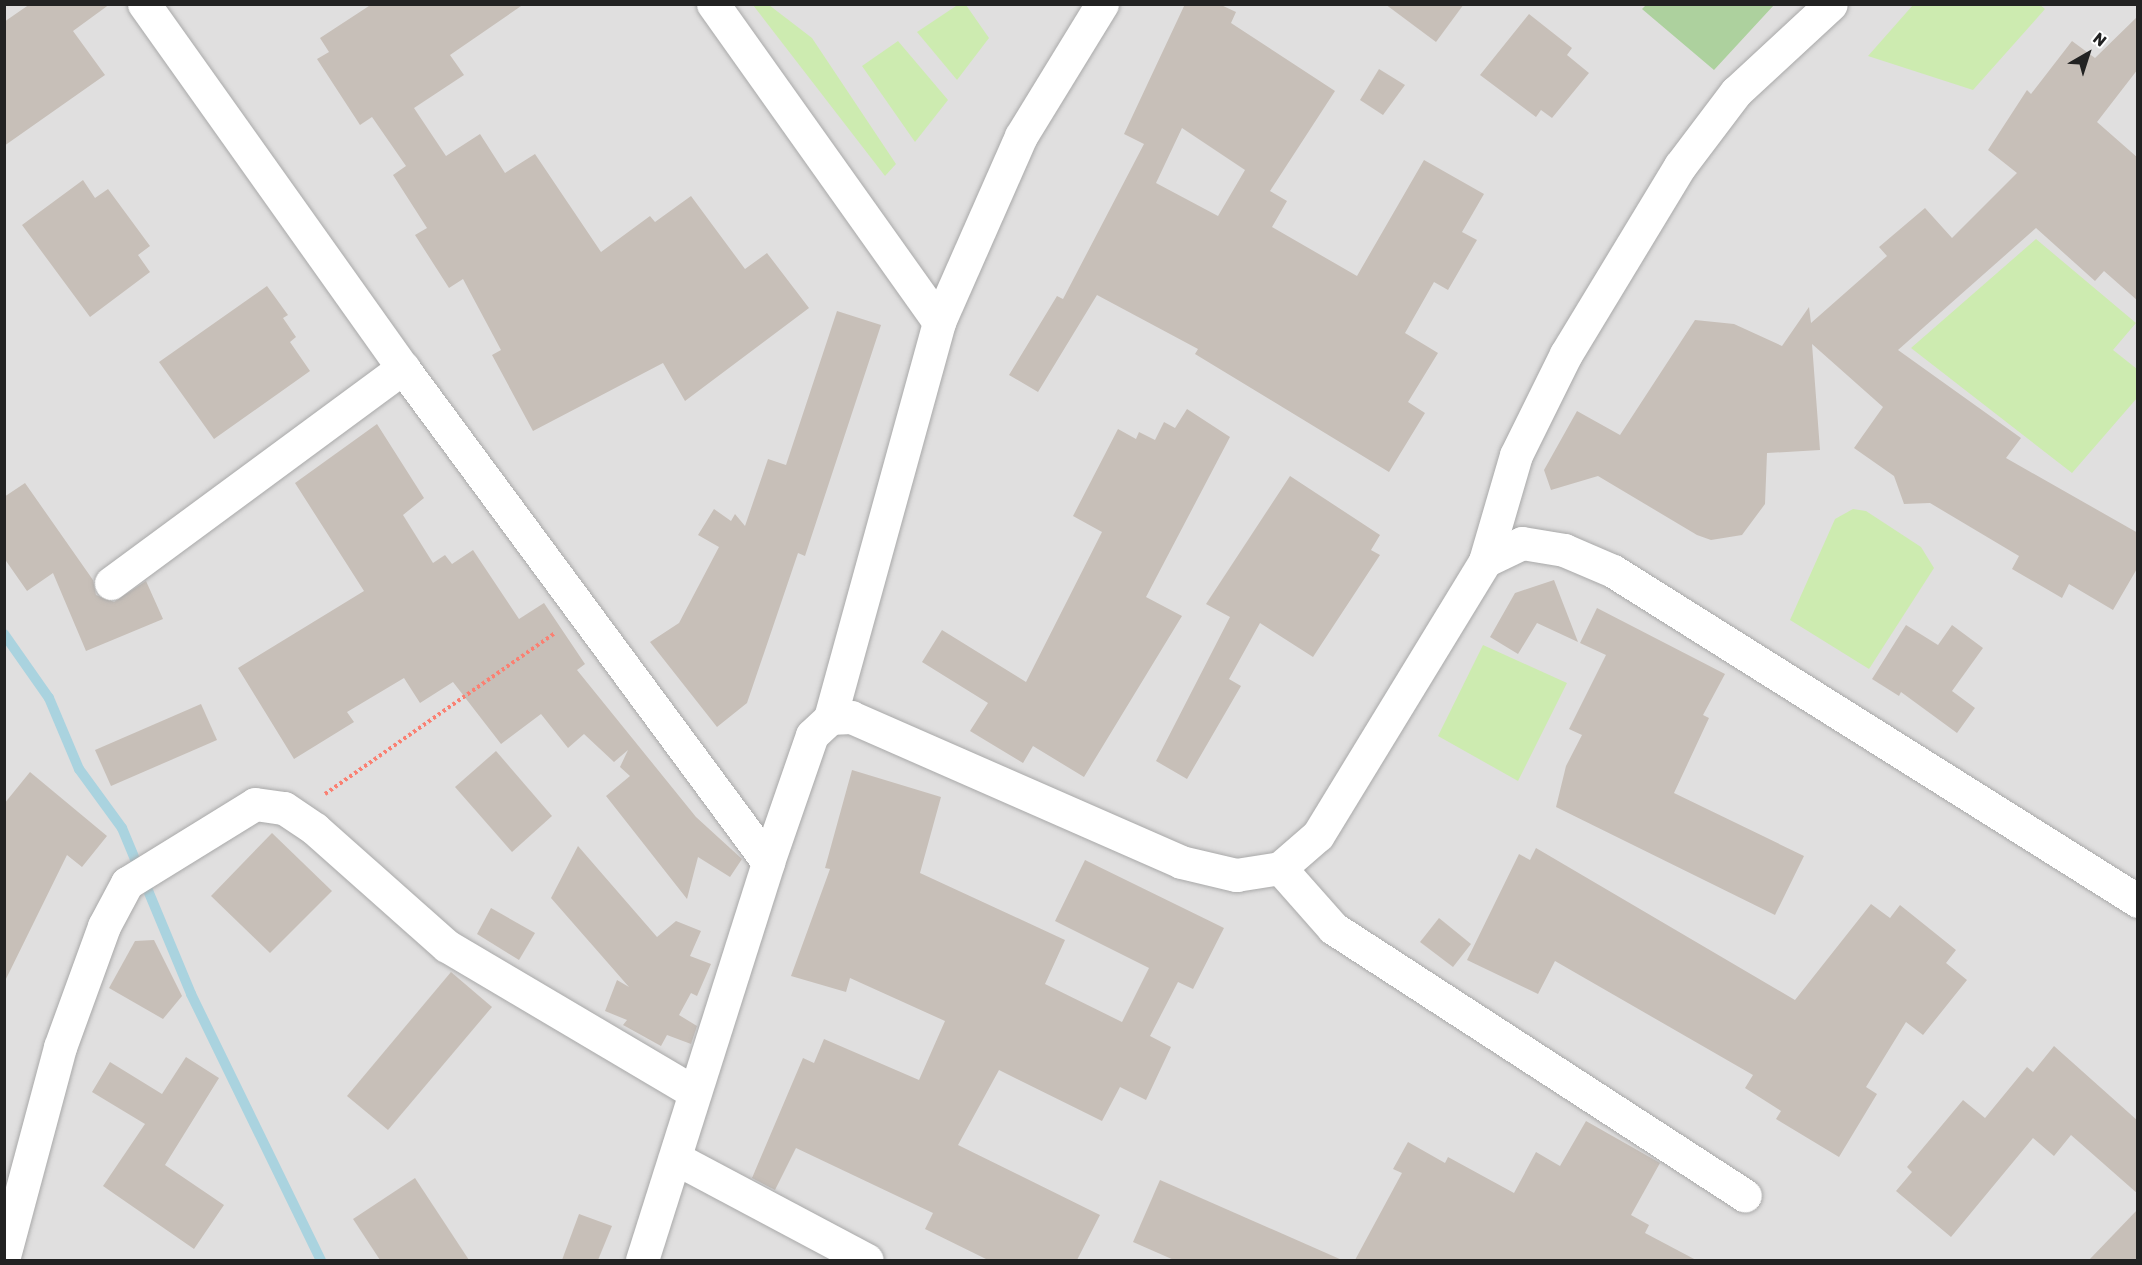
<!DOCTYPE html>
<html>
<head>
<meta charset="utf-8">
<style>
  body { margin:0 }
  #map { position:relative; width:2142px; height:1265px; overflow:hidden; background:#f2efe9; font-family:Rubik,sans-serif }
  div>[style] { position:absolute }
  .residential>* { inset:0; background:#e0dfdf }
  .grass>* { inset:0; background:#cdebb0 }
  .forest>* { inset:0; background:#add19e }
  .stream>* { height:10px; margin:-5px; padding:0 5px; transform-origin:5px; border-radius:5px; background:#aad3df }
  .building>* { inset:0; background:#c7bfb8 }
  .path>* { height:4px; margin-top:-2px; transform-origin:0; background:repeating-linear-gradient(90deg,#fa8072 0 3px,transparent 0 6px) }
  .roads { filter:drop-shadow(0 0 2px #a9a9a9) drop-shadow(0 0 2px #a9a9a9) }
  .minor>* { height:33px; margin:-16.5px; padding:0 16.5px; transform-origin:16.5px; border-radius:16.5px; background:#fff }
  span { translate:-50% -50%; white-space:nowrap; text-align:center; line-height:1.15; -webkit-text-stroke:4.5px #fff; paint-order:stroke }
  .frame { position:absolute; inset:0; border:6px solid #222; pointer-events:none }
  .north { position:absolute; left:2058px; top:24px; width:60px; height:60px; -webkit-text-stroke:4px #fff; paint-order:stroke; rotate:39deg; font-size:16px; font-weight:700; line-height:24px; text-align:center; color:#222 }
  .north::after { content:''; display:block; margin:auto; width:21px; height:27px; background:#222; clip-path:polygon(50% 0,100% 100%,50% 72%,0 100%) }
</style>
</head>
<body>
<div id="map">
  <div class="residential">
    <div style="clip-path:polygon(5px 5px,2137px 5px,2137px 1260px,5px 1260px)"></div>
  </div>
  <div class="grass">
    <div style="clip-path:polygon(959px 4px,966px 5px,989px 38px,957px 80px,917px 32px)"></div>
    <div style="clip-path:polygon(2039px 4px,2045px 9px,1973px 90px,1868px 56px,1913px 5px)"></div>
    <div style="clip-path:polygon(753px 5px,769px 5px,812px 38px,896px 164px,885px 176px)"></div>
    <div style="clip-path:polygon(898px 41px,948px 100px,915px 142px,862px 66px)"></div>
    <div style="clip-path:polygon(2036px 239px,2136px 323px,2113px 350px,2137px 369px,2137px 398px,2072px 473px,1911px 348px)"></div>
    <div style="clip-path:polygon(1853px 509px,1866px 511px,1921px 547px,1934px 568px,1869px 669px,1790px 620px,1835px 519px)"></div>
    <div style="clip-path:polygon(1483px 645px,1567px 683px,1518px 781px,1438px 736px)"></div>
  </div>
  <div class="forest">
    <div style="clip-path:polygon(1646px 5px,1646px 4px,1774px 5px,1714px 70px,1642px 9px)"></div>
  </div>
  <div class="stream">
    <div style="left:4px;top:634px;width:78px;rotate:54.9deg"></div>
    <div style="left:49px;top:698px;width:77px;rotate:67.1deg"></div>
    <div style="left:79px;top:769px;width:73px;rotate:53.9deg"></div>
    <div style="left:122px;top:828px;width:180px;rotate:67.4deg"></div>
    <div style="left:191px;top:994px;width:296px;rotate:64deg"></div>
  </div>
  <div class="building">
    <div style="clip-path:polygon(30px 4px,110px 4px,73px 31px,105px 75px,4px 146px,4px 22px)"></div>
    <div style="clip-path:polygon(372px 4px,524px 4px,450px 55px,464px 75px,414px 108px,446px 156px,480px 134px,505px 173px,535px 154px,601px 252px,650px 216px,655px 222px,691px 196px,745px 269px,767px 253px,809px 308px,685px 401px,663px 363px,533px 431px,492px 355px,501px 350px,463px 279px,449px 288px,415px 235px,427px 228px,393px 175px,406px 166px,372px 117px,360px 125px,317px 59px,329px 52px,320px 38px)"></div>
    <div style="clip-path:polygon(evenodd,1185px 4px,1219px 4px,1236px 12px,1231px 23px,1335px 91px,1270px 191px,1287px 201px,1272px 227px,1357px 276px,1424px 160px,1484px 194px,1462px 232px,1477px 240px,1448px 290px,1434px 282px,1405px 333px,1438px 353px,1408px 402px,1425px 413px,1389px 472px,1195px 354px,1198px 349px,1097px 295px,1038px 392px,1009px 375px,1057px 296px,1063px 299px,1144px 144px,1124px 134px,1185px 4px,1182px 128px,1245px 170px,1218px 216px,1156px 183px,1182px 128px)"></div>
    <div style="clip-path:polygon(1385px 4px,1464px 4px,1436px 42px)"></div>
    <div style="clip-path:polygon(1529px 14px,1572px 48px,1567px 55px,1589px 73px,1552px 118px,1541px 110px,1536px 117px,1480px 75px)"></div>
    <div style="clip-path:polygon(2138px 16px,2138px 69px,2097px 122px,2138px 158px,2138px 301px,2104px 271px,2095px 281px,2036px 228px,1898px 350px,2021px 438px,2006px 458px,2138px 533px,2138px 567px,2113px 610px,2069px 584px,2062px 598px,2012px 569px,2019px 556px,1930px 503px,1904px 504px,1894px 476px,1854px 448px,1883px 407px,1812px 344px,1820px 450px,1767px 453px,1765px 504px,1742px 535px,1711px 540px,1697px 535px,1598px 476px,1551px 490px,1544px 470px,1577px 411px,1620px 435px,1695px 320px,1734px 324px,1782px 346px,1809px 307px,1811px 323px,1887px 256px,1879px 247px,1925px 208px,1952px 238px,2017px 173px,1988px 150px,2027px 90px,2031px 94px,2072px 41px,2095px 58px)"></div>
    <div style="clip-path:polygon(1379px 69px,1405px 85px,1383px 115px,1360px 100px)"></div>
    <div style="clip-path:polygon(83px 180px,95px 198px,108px 189px,150px 246px,138px 255px,150px 272px,90px 317px,22px 225px)"></div>
    <div style="clip-path:polygon(267px 286px,288px 315px,283px 318px,296px 337px,290px 342px,310px 371px,214px 439px,159px 362px)"></div>
    <div style="clip-path:polygon(837px 311px,881px 325px,805px 556px,798px 553px,747px 703px,717px 727px,650px 642px,679px 623px,719px 547px,698px 535px,714px 509px,731px 521px,735px 514px,745px 526px,768px 459px,786px 465px)"></div>
    <div style="clip-path:polygon(1187px 409px,1230px 437px,1146px 597px,1182px 616px,1084px 777px,1033px 746px,1023px 763px,970px 731px,988px 703px,922px 662px,942px 630px,1026px 682px,1102px 532px,1073px 516px,1118px 429px,1136px 439px,1139px 432px,1155px 440px,1164px 422px,1175px 428px)"></div>
    <div style="clip-path:polygon(377px 424px,424px 498px,403px 515px,433px 563px,445px 555px,452px 564px,473px 550px,519px 619px,544px 603px,585px 664px,577px 670px,696px 817px,742px 859px,730px 877px,698px 857px,687px 899px,606px 796px,630px 776px,620px 767px,628px 750px,614px 762px,584px 734px,568px 748px,541px 714px,501px 744px,453px 682px,420px 703px,404px 678px,347px 712px,354px 722px,294px 759px,238px 668px,364px 591px,295px 483px)"></div>
    <div style="clip-path:polygon(1290px 476px,1380px 535px,1371px 550px,1380px 555px,1313px 657px,1260px 623px,1229px 679px,1241px 686px,1187px 779px,1156px 761px,1230px 617px,1206px 604px)"></div>
    <div style="clip-path:polygon(25px 483px,93px 580px,96px 595px,114px 602px,146px 581px,163px 619px,86px 651px,53px 573px,27px 591px,4px 558px,4px 497px)"></div>
    <div style="clip-path:polygon(1554px 580px,1578px 642px,1537px 623px,1518px 654px,1490px 637px,1515px 593px)"></div>
    <div style="clip-path:polygon(1597px 608px,1725px 674px,1703px 715px,1709px 718px,1674px 793px,1804px 856px,1775px 915px,1556px 807px,1566px 766px,1582px 735px,1569px 729px,1606px 655px,1580px 643px)"></div>
    <div style="clip-path:polygon(1906px 625px,1938px 645px,1952px 625px,1983px 648px,1952px 691px,1975px 708px,1957px 733px,1901px 692px,1899px 696px,1872px 679px)"></div>
    <div style="clip-path:polygon(201px 704px,217px 740px,111px 786px,95px 750px)"></div>
    <div style="clip-path:polygon(496px 751px,552px 816px,512px 852px,455px 787px)"></div>
    <div style="clip-path:polygon(852px 770px,941px 797px,920px 873px,1065px 940px,1045px 984px,1122px 1022px,1149px 968px,1055px 921px,1085px 860px,1224px 928px,1193px 989px,1178px 982px,1150px 1036px,1171px 1047px,1146px 1100px,1120px 1087px,1102px 1121px,999px 1070px,958px 1145px,1100px 1215px,1077px 1260px,988px 1260px,925px 1229px,933px 1213px,796px 1148px,775px 1190px,752px 1178px,803px 1058px,814px 1063px,824px 1039px,919px 1080px,945px 1021px,850px 978px,846px 992px,791px 976px,830px 869px,825px 868px)"></div>
    <div style="clip-path:polygon(30px 772px,107px 836px,82px 867px,67px 855px,4px 983px,4px 804px)"></div>
    <div style="clip-path:polygon(272px 833px,332px 891px,270px 953px,211px 896px)"></div>
    <div style="clip-path:polygon(578px 846px,657px 937px,676px 921px,701px 931px,690px 956px,711px 964px,697px 996px,691px 993px,679px 1015px,697px 1026px,691px 1044px,667px 1035px,661px 1046px,623px 1025px,627px 1020px,605px 1011px,617px 980px,629px 987px,551px 898px)"></div>
    <div style="clip-path:polygon(1536px 848px,1795px 1000px,1871px 904px,1890px 918px,1900px 905px,1956px 950px,1946px 963px,1967px 980px,1923px 1035px,1906px 1022px,1866px 1087px,1877px 1094px,1839px 1157px,1776px 1119px,1781px 1111px,1745px 1088px,1753px 1075px,1555px 961px,1538px 994px,1467px 960px,1519px 854px,1530px 860px)"></div>
    <div style="clip-path:polygon(491px 908px,535px 933px,519px 960px,477px 934px)"></div>
    <div style="clip-path:polygon(1439px 918px,1471px 944px,1453px 967px,1420px 942px)"></div>
    <div style="clip-path:polygon(154px 940px,182px 996px,163px 1019px,109px 988px,135px 941px)"></div>
    <div style="clip-path:polygon(451px 972px,492px 1007px,388px 1130px,347px 1096px)"></div>
    <div style="clip-path:polygon(2054px 1046px,2138px 1121px,2138px 1194px,2071px 1135px,2054px 1156px,2033px 1138px,1951px 1237px,1896px 1191px,1912px 1172px,1907px 1167px,1963px 1100px,1985px 1118px,2027px 1067px,2033px 1072px)"></div>
    <div style="clip-path:polygon(186px 1057px,219px 1078px,165px 1165px,224px 1205px,194px 1249px,103px 1186px,145px 1124px,92px 1092px,110px 1062px,162px 1094px)"></div>
    <div style="clip-path:polygon(1586px 1121px,1660px 1163px,1631px 1215px,1649px 1225px,1645px 1233px,1696px 1260px,1355px 1260px,1402px 1173px,1393px 1169px,1408px 1142px,1445px 1163px,1448px 1157px,1514px 1193px,1536px 1152px,1560px 1166px)"></div>
    <div style="clip-path:polygon(415px 1178px,469px 1260px,380px 1260px,353px 1219px)"></div>
    <div style="clip-path:polygon(1160px 1180px,1342px 1260px,1174px 1260px,1133px 1242px)"></div>
    <div style="clip-path:polygon(2138px 1209px,2138px 1260px,2089px 1260px)"></div>
    <div style="clip-path:polygon(579px 1214px,612px 1226px,598px 1260px,562px 1260px)"></div>
  </div>
  <div class="path">
    <div style="left:325px;top:794px;width:281px;rotate:-35deg"></div>
  </div>
  <div class="roads">
    <div class="minor">
      <div style="left:144px;top:4px;width:447px;rotate:54.6deg"></div>
      <div style="left:403px;top:368px;width:614px;rotate:53.54deg"></div>
      <div style="left:713px;top:4px;width:390px;rotate:54.6deg"></div>
      <div style="left:1485px;top:561px;width:110px;rotate:-73.7deg"></div>
      <div style="left:1516px;top:455px;width:113px;rotate:-63.7deg"></div>
      <div style="left:1566px;top:354px;width:220px;rotate:-58.8deg"></div>
      <div style="left:1680px;top:166px;width:93px;rotate:-52.9deg"></div>
      <div style="left:1736px;top:92px;width:129px;rotate:-42.8deg"></div>
      <div style="left:111px;top:583px;width:363px;rotate:-36.4deg"></div>
      <div style="left:830px;top:718px;width:411px;rotate:-74.6deg"></div>
      <div style="left:939px;top:322px;width:203px;rotate:-66.2deg"></div>
      <div style="left:1021px;top:136px;width:155px;rotate:-58.5deg"></div>
      <div style="left:1280px;top:868px;width:80px;rotate:48.5deg"></div>
      <div style="left:1333px;top:928px;width:491px;rotate:33deg"></div>
      <div style="left:675px;top:1158px;width:217px;rotate:28deg"></div>
      <div style="left:4px;top:1256px;width:216px;rotate:-75deg"></div>
      <div style="left:60px;top:1047px;width:129px;rotate:-70deg"></div>
      <div style="left:104px;top:926px;width:49px;rotate:-61.9deg"></div>
      <div style="left:127px;top:883px;width:150px;rotate:-31.7deg"></div>
      <div style="left:255px;top:804px;width:29px;rotate:8deg"></div>
      <div style="left:284px;top:808px;width:37px;rotate:34deg"></div>
      <div style="left:315px;top:829px;width:176px;rotate:41.6deg"></div>
      <div style="left:447px;top:946px;width:287px;rotate:30.6deg"></div>
      <div style="left:642px;top:1260px;width:417px;rotate:-72.4deg"></div>
      <div style="left:768px;top:862px;width:134px;rotate:-70.9deg"></div>
      <div style="left:812px;top:735px;width:25px;rotate:-43deg"></div>
      <div style="left:830px;top:718px;width:21px;rotate:-3deg"></div>
      <div style="left:851px;top:717px;width:360px;rotate:23.7deg"></div>
      <div style="left:1181px;top:862px;width:57px;rotate:13.3deg"></div>
      <div style="left:1236px;top:875px;width:45px;rotate:-9deg"></div>
      <div style="left:1280px;top:868px;width:50px;rotate:-41deg"></div>
      <div style="left:1318px;top:835px;width:321px;rotate:-58.6deg"></div>
      <div style="left:1485px;top:561px;width:41px;rotate:-25.9deg"></div>
      <div style="left:1522px;top:543px;width:43px;rotate:9.5deg"></div>
      <div style="left:1564px;top:550px;width:53px;rotate:23.2deg"></div>
      <div style="left:1613px;top:571px;width:620px;rotate:32.15deg"></div>
    </div>
  </div>
  <div class="frame"></div>
  <div class="north">N</div>
</div>
</body>
</html>
